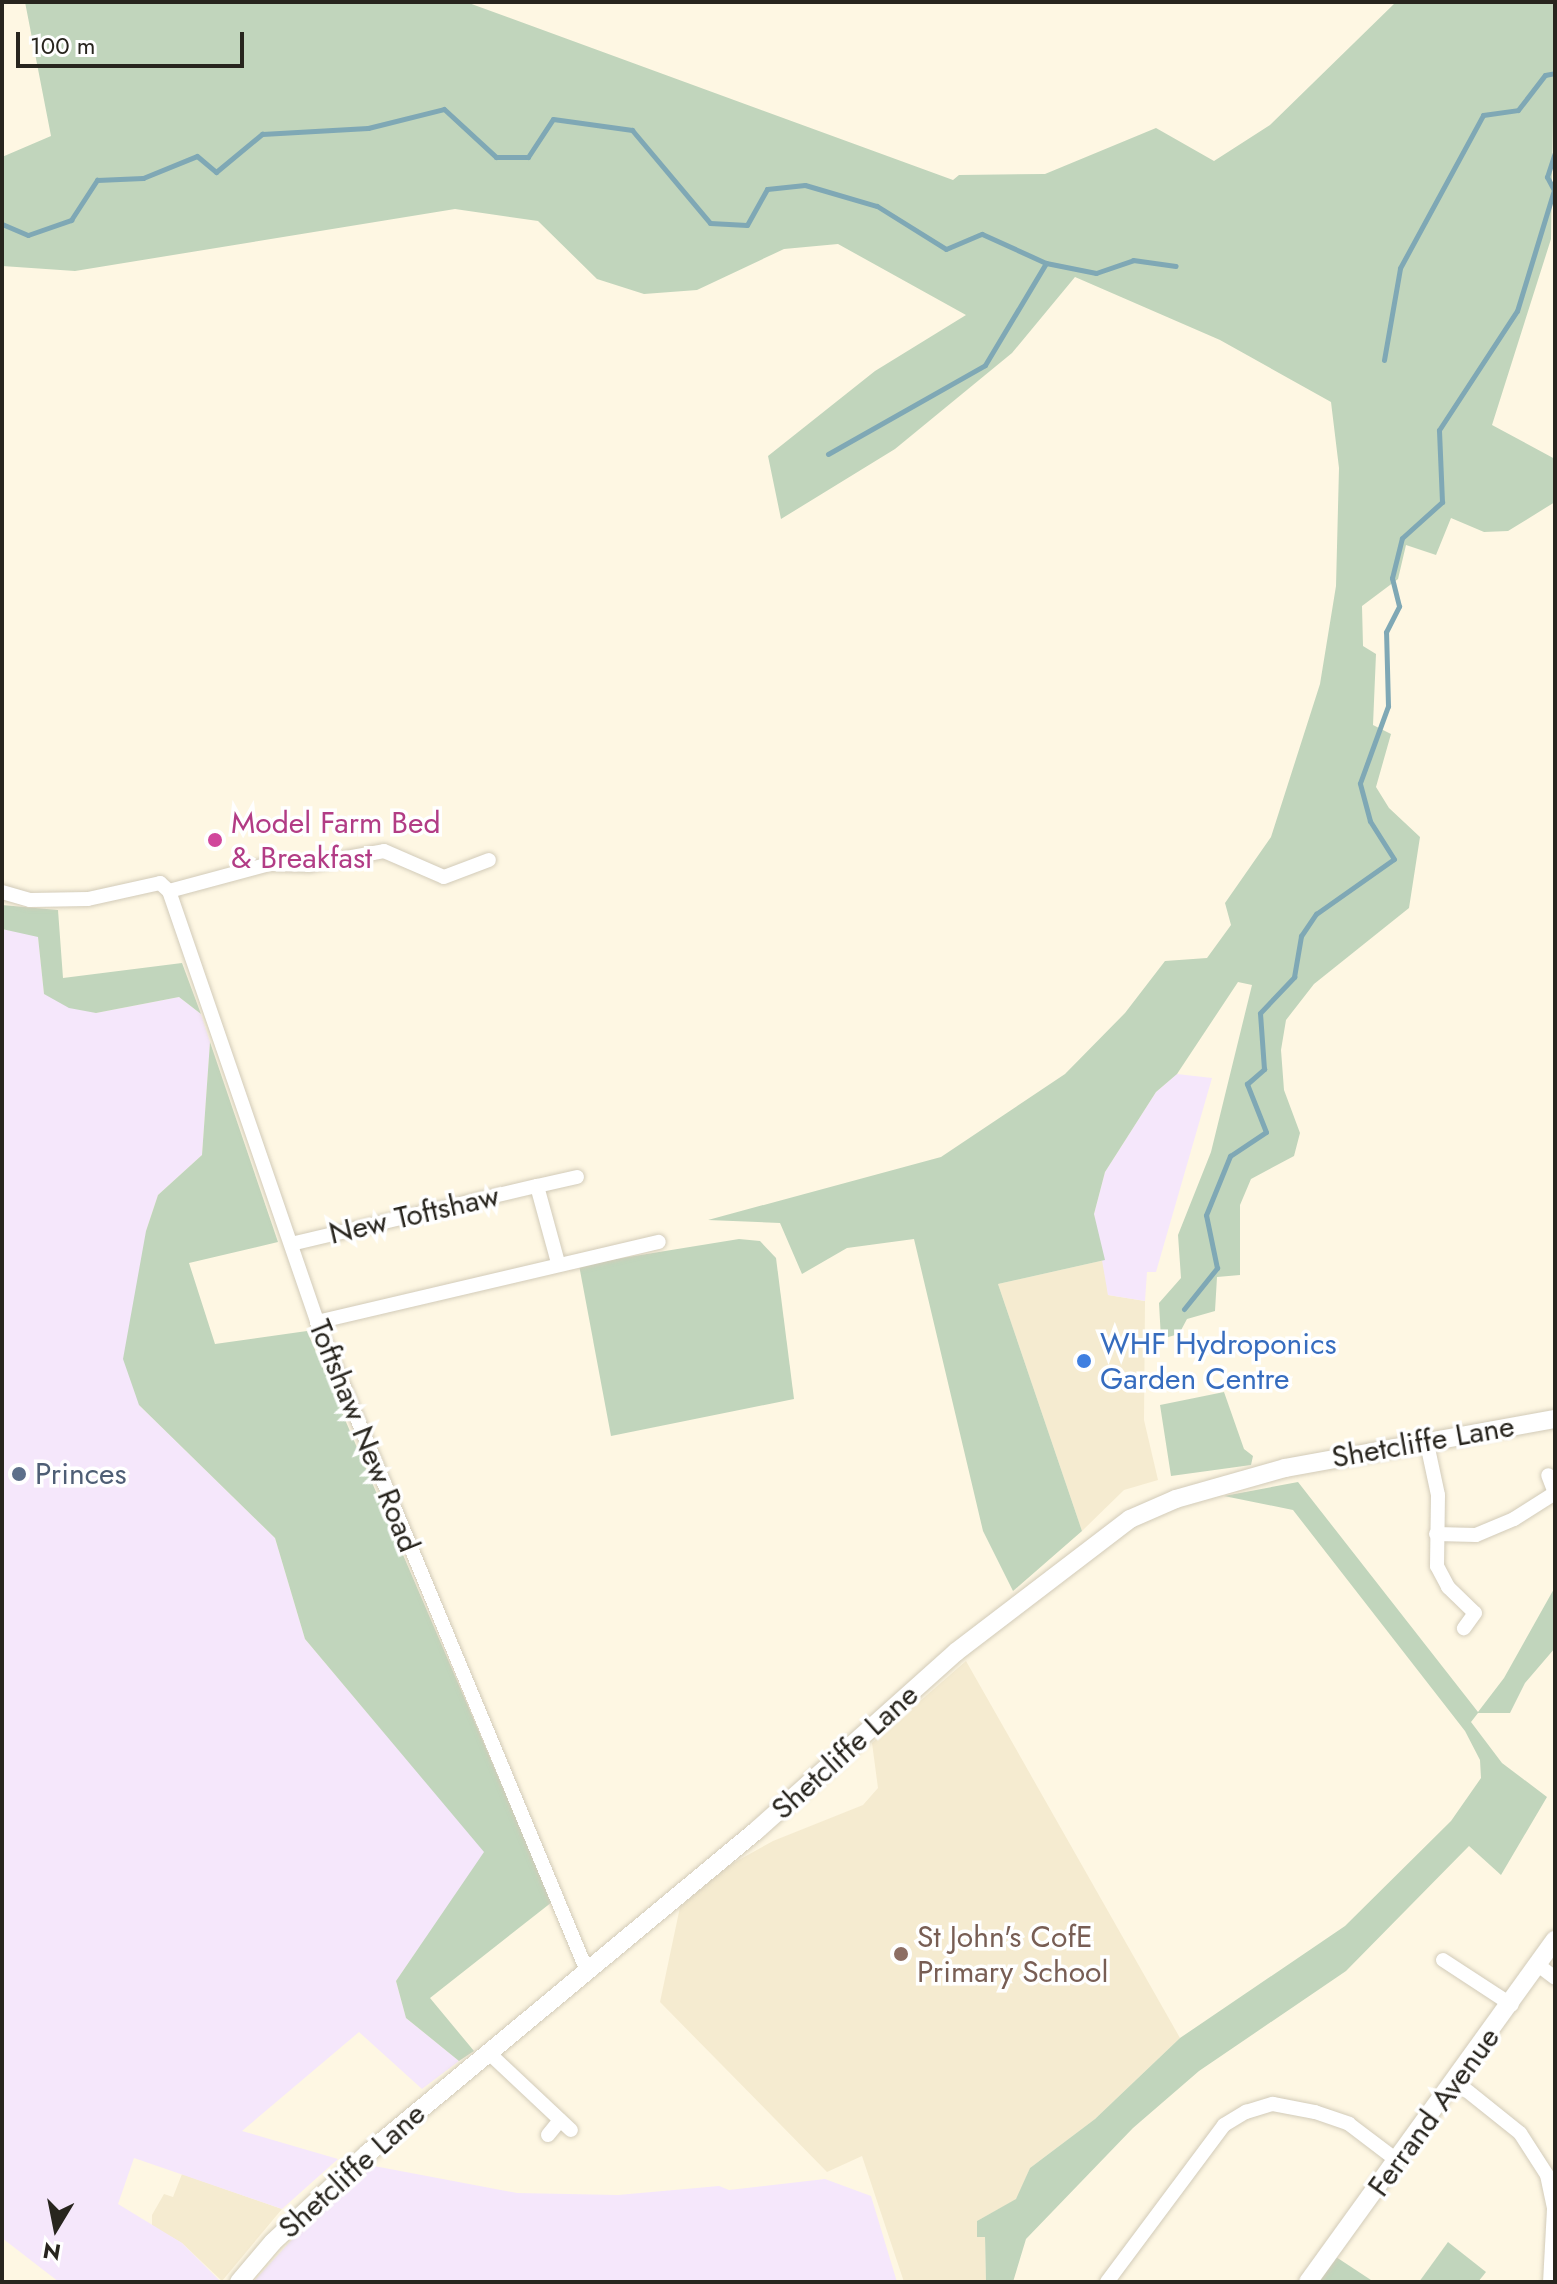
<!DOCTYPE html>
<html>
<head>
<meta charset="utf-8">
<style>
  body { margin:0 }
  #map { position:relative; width:1557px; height:2284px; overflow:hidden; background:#fef7e3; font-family:Jost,sans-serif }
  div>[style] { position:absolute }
  .built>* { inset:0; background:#f5ebd0 }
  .industrial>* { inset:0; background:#f5e7fb }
  .green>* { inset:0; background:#c1d5bc }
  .stream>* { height:5px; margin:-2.5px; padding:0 2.5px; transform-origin:2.5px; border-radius:2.5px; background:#7fa8b5 }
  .roads { filter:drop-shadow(0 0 2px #d2cbb9) drop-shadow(0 0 2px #d2cbb9) }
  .minor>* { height:14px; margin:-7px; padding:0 7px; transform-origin:7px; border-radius:7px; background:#fff }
  .tertiary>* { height:18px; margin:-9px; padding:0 9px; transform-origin:9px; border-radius:9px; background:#fff }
  .dots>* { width:22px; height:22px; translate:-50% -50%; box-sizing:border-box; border:4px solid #fff; border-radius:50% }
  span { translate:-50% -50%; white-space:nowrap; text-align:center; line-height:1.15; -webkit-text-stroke:7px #fff; paint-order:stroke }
  .hotel-label { font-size:30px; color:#b23c85 }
  .left { translate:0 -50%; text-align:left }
  .street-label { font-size:30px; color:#28251e }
  .shop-label { font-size:30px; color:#366cbe }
  .service-label { font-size:30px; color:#4e5e75 }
  .education-label { font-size:30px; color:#785e54 }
  .frame { position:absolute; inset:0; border:4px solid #28251e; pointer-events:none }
  .north { position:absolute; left:16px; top:2188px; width:80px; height:80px; -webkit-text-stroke:6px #fff; paint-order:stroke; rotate:190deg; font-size:22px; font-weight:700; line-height:32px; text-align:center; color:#28251e }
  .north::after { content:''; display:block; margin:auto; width:28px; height:36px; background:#28251e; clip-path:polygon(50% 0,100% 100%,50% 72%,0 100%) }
  .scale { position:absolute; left:16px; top:32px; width:228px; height:36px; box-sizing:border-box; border:4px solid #28251e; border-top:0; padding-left:10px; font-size:24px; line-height:28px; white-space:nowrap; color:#28251e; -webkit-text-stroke:6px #fff; paint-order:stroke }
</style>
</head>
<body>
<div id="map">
  <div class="built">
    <div style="clip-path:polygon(1105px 1260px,1108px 1295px,1145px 1301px,1144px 1420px,1158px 1480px,1124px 1490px,1082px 1531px,998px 1284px)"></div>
    <div style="clip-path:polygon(966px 1661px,1180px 2038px,1095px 2119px,1030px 2168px,1017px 2199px,977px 2221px,985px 2236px,986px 2282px,904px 2282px,862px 2156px,827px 2172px,660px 2002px,680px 1907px,728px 1866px,773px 1841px,863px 1805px,878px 1788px,872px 1743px)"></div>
    <div style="clip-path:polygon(182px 2174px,282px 2209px,222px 2281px,182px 2243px,152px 2226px,152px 2215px,164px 2194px,173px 2197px)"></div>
  </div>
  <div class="industrial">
    <div style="clip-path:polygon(2px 929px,38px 936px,44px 994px,96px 1013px,179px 997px,201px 1014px,210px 1042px,202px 1155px,158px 1195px,146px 1231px,139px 1405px,275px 1538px,305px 1639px,485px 1852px,396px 1981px,406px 2018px,459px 2061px,422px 2089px,359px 2032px,242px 2131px,338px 2159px,282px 2209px,134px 2158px,118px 2204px,182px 2243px,221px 2282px,59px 2282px,2px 2238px)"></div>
    <div style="clip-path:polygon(1177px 1074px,1212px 1078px,1156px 1272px,1147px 1272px,1145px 1301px,1108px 1295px,1094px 1214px,1105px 1172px,1156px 1092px)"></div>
    <div style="clip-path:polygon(374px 2166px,517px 2193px,618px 2195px,719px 2186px,729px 2190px,825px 2179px,871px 2196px,897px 2282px,253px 2282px,309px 2221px)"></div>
  </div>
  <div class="green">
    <div style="clip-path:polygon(25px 2px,466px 2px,953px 180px,959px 175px,1045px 174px,1156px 128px,1214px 161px,1270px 125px,1396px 2px,1555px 2px,1551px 239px,1492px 425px,1555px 459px,1555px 502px,1508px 531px,1484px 532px,1451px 518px,1436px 555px,1406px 545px,1398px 579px,1362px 606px,1363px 646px,1376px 654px,1373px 725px,1391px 734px,1376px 787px,1389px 808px,1420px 837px,1409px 908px,1314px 984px,1286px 1020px,1281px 1050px,1284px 1090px,1300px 1133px,1294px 1156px,1251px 1179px,1240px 1205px,1240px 1275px,1217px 1277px,1215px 1311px,1187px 1319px,1179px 1334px,1161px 1339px,1159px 1303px,1181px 1278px,1178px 1235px,1211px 1152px,1252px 985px,1238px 982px,1177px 1074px,1156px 1092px,1105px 1172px,1094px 1214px,1105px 1260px,998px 1284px,1082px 1531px,1013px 1591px,983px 1531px,914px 1239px,847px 1248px,802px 1274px,780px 1223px,708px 1220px,941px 1157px,1065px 1074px,1125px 1013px,1165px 961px,1207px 958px,1231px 925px,1225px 903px,1271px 837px,1320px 684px,1336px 586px,1339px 468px,1331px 402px,1220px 340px,1075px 277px,1012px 353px,895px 449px,781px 519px,768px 456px,875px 371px,966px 315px,838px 244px,784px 249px,697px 290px,644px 294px,597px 279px,538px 221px,455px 209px,75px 271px,2px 266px,2px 157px,51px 136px)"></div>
    <div style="clip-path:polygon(2px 905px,58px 910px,63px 978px,182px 963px,201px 1014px,179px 997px,96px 1013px,69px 1008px,44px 994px,38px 937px,2px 929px)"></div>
    <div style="clip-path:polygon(210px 1042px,278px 1242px,189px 1263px,215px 1344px,307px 1331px,552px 1902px,430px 1998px,474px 2051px,459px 2061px,406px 2018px,396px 1981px,484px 1852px,305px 1639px,275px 1538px,139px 1405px,123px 1359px,146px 1231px,158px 1195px,202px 1155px)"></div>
    <div style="clip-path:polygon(739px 1239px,760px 1241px,776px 1258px,794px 1399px,611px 1436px,579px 1265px)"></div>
    <div style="clip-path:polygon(1224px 1392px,1244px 1449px,1253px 1456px,1251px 1465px,1171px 1476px,1160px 1405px)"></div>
    <div style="clip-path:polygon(1298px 1482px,1478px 1712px,1504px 1678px,1555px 1587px,1555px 1648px,1525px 1683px,1510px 1713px,1478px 1713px,1471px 1722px,1502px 1763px,1547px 1797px,1501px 1875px,1469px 1846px,1346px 1971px,1199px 2071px,1133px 2128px,1026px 2239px,1013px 2282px,986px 2282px,985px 2237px,977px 2237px,977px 2221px,1016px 2199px,1030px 2168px,1095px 2119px,1180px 2038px,1345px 1926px,1451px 1821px,1481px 1778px,1480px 1760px,1465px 1731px,1293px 1510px,1224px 1496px)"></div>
    <div style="clip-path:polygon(1448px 2242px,1486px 2272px,1478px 2282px,1419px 2282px)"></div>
    <div style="clip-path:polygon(1330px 2253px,1374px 2282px,1308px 2282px)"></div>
  </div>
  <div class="stream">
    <div style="left:2px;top:224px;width:28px;rotate:23deg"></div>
    <div style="left:28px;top:235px;width:46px;rotate:-19.2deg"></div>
    <div style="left:71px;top:220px;width:48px;rotate:-57deg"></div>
    <div style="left:97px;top:180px;width:46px;rotate:-2.5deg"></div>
    <div style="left:143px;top:178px;width:58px;rotate:-22.2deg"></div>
    <div style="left:197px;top:156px;width:25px;rotate:40deg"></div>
    <div style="left:216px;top:172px;width:60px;rotate:-39.6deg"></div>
    <div style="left:262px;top:134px;width:106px;rotate:-3.2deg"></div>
    <div style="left:368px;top:128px;width:78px;rotate:-14deg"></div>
    <div style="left:444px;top:109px;width:71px;rotate:42.7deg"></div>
    <div style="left:496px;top:157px;width:32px"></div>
    <div style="left:528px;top:157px;width:45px;rotate:-56.7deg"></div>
    <div style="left:553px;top:119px;width:80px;rotate:7.9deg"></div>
    <div style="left:632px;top:130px;width:121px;rotate:50deg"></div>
    <div style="left:710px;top:223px;width:37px;rotate:3deg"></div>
    <div style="left:747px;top:225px;width:41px;rotate:-60.9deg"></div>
    <div style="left:767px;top:189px;width:38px;rotate:-6deg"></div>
    <div style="left:805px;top:185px;width:75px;rotate:16.3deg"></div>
    <div style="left:877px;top:206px;width:81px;rotate:31.9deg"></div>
    <div style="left:946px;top:249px;width:39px;rotate:-23deg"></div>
    <div style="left:982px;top:234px;width:70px;rotate:24.4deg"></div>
    <div style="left:1046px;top:263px;width:51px;rotate:11.3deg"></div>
    <div style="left:1096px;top:273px;width:39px;rotate:-19deg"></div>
    <div style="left:1133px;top:260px;width:43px;rotate:7.9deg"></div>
    <div style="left:1384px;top:360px;width:93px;rotate:-80.1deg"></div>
    <div style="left:1400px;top:268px;width:174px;rotate:-61.5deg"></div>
    <div style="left:1483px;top:115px;width:35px;rotate:-8deg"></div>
    <div style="left:1518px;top:110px;width:44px;rotate:-52.4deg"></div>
    <div style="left:1545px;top:75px;width:10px;rotate:-11deg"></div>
    <div style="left:828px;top:454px;width:180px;rotate:-29.5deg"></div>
    <div style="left:985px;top:365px;width:119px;rotate:-59.1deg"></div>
    <div style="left:1184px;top:1309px;width:53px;rotate:-51.2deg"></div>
    <div style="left:1217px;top:1268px;width:54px;rotate:-101.7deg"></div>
    <div style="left:1206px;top:1215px;width:64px;rotate:-67.9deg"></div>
    <div style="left:1230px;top:1156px;width:43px;rotate:-33.7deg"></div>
    <div style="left:1266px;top:1132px;width:52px;rotate:-111.6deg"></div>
    <div style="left:1247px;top:1084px;width:23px;rotate:-41deg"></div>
    <div style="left:1264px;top:1069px;width:56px;rotate:-94.1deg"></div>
    <div style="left:1260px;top:1013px;width:50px;rotate:-46.6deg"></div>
    <div style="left:1294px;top:977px;width:42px;rotate:-80.3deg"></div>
    <div style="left:1301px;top:936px;width:27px;rotate:-56deg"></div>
    <div style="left:1316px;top:914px;width:95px;rotate:-35.2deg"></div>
    <div style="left:1394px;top:859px;width:45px;rotate:-122.3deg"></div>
    <div style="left:1370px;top:821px;width:39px;rotate:-105deg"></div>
    <div style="left:1360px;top:783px;width:82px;rotate:-70deg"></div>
    <div style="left:1388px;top:706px;width:74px;rotate:-91.5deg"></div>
    <div style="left:1386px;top:632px;width:29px;rotate:-63deg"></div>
    <div style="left:1399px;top:606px;width:29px;rotate:-104deg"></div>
    <div style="left:1392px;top:578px;width:41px;rotate:-76deg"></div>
    <div style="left:1402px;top:538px;width:54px;rotate:-42deg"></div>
    <div style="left:1442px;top:502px;width:72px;rotate:-92.4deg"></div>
    <div style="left:1439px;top:430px;width:142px;rotate:-56.8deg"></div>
    <div style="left:1517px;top:311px;width:127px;rotate:-73deg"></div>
    <div style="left:1554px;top:190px;width:15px;rotate:-118deg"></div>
    <div style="left:1547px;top:177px;width:25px;rotate:-72deg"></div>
  </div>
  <div class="roads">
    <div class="minor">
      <div style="left:169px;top:891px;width:456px;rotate:71deg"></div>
      <div style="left:317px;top:1322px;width:703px;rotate:67.41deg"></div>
      <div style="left:169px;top:891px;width:104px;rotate:-15.1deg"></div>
      <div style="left:269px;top:864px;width:39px;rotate:1deg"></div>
      <div style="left:308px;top:865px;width:77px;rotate:-10.4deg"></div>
      <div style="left:384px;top:851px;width:65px;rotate:23.4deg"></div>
      <div style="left:444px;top:877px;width:48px;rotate:-20.7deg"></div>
      <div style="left:2px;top:892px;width:29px;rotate:16deg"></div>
      <div style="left:30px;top:900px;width:58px;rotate:-1deg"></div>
      <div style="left:88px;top:899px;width:74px;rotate:-12.5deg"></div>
      <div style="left:160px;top:883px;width:12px;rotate:42deg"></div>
      <div style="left:537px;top:1186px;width:41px;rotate:-12.7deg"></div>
      <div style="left:291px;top:1244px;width:253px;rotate:-13.3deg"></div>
      <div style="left:537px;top:1186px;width:80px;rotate:74.7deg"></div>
      <div style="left:317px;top:1322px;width:351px;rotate:-13.2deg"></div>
      <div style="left:1426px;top:1439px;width:57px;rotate:77.9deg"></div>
      <div style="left:1438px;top:1495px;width:71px;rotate:90.8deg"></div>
      <div style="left:1437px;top:1566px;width:24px;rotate:62deg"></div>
      <div style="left:1448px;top:1587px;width:37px;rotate:44deg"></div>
      <div style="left:1475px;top:1613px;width:19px;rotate:126deg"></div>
      <div style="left:1436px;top:1534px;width:40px;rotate:1.4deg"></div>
      <div style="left:1476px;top:1535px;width:41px;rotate:-22.8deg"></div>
      <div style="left:1514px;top:1519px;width:49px;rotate:-32.4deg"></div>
      <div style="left:1555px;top:1493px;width:19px;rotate:-111deg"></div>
      <div style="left:1443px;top:1960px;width:82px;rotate:33.1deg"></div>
      <div style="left:1538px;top:1965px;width:21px;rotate:37deg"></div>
      <div style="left:490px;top:2054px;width:111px;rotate:43.2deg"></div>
      <div style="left:1455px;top:2081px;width:83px;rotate:38.7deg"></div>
      <div style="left:1520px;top:2133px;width:50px;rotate:57.3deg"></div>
      <div style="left:1547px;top:2175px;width:35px;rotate:78deg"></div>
      <div style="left:1554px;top:2209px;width:73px;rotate:93.1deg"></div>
      <div style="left:548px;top:2135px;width:19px;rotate:-51deg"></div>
      <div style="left:1107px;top:2282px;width:196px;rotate:-53.3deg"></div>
      <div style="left:1224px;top:2125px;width:26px;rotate:-31deg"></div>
      <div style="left:1246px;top:2112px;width:28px;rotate:-17deg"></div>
      <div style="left:1273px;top:2104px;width:43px;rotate:10.8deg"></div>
      <div style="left:1315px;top:2112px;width:36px;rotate:19deg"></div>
      <div style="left:1349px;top:2124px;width:61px;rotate:37.1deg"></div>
    </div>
    <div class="tertiary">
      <div style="left:239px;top:2282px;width:52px;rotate:-49.6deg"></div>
      <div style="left:273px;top:2242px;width:130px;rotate:-43.1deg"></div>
      <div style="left:368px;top:2153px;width:506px;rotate:-39.7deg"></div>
      <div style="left:757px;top:1830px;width:267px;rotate:-41.8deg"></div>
      <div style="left:956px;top:1652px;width:219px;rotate:-37.4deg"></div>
      <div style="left:1130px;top:1519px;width:50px;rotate:-23.5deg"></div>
      <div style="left:1176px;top:1499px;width:113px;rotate:-15.9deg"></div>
      <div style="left:1285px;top:1468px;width:274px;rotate:-10.3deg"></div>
      <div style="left:1308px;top:2282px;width:422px;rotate:-54.2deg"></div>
    </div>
  </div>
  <div class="dots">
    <div style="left:215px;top:840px;background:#d1479c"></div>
    <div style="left:1084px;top:1361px;background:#3f7fe0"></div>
    <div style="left:19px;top:1474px;background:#5c6f8a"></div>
    <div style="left:901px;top:1954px;background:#8d6e63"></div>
  </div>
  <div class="hotel-label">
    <span class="left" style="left:231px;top:840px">Model Farm Bed<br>&amp; Breakfast</span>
  </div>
  <div class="street-label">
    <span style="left:414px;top:1215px;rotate:-13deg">New Toftshaw</span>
    <span style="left:364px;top:1436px;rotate:68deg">Toftshaw New Road</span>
    <span style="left:1423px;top:1442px;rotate:-10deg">Shetcliffe Lane</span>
    <span style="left:845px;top:1752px;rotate:-42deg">Shetcliffe Lane</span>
    <span style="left:1434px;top:2112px;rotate:-54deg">Ferrand Avenue</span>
    <span style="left:352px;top:2171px;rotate:-42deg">Shetcliffe Lane</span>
  </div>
  <div class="shop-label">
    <span class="left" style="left:1100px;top:1361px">WHF Hydroponics<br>Garden Centre</span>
  </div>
  <div class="service-label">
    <span class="left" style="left:35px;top:1474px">Princes</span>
  </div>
  <div class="education-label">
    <span class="left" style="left:917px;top:1954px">St John's CofE<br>Primary School</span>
  </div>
  <div class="frame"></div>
  <div class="north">N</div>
  <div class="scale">100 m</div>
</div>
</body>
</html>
